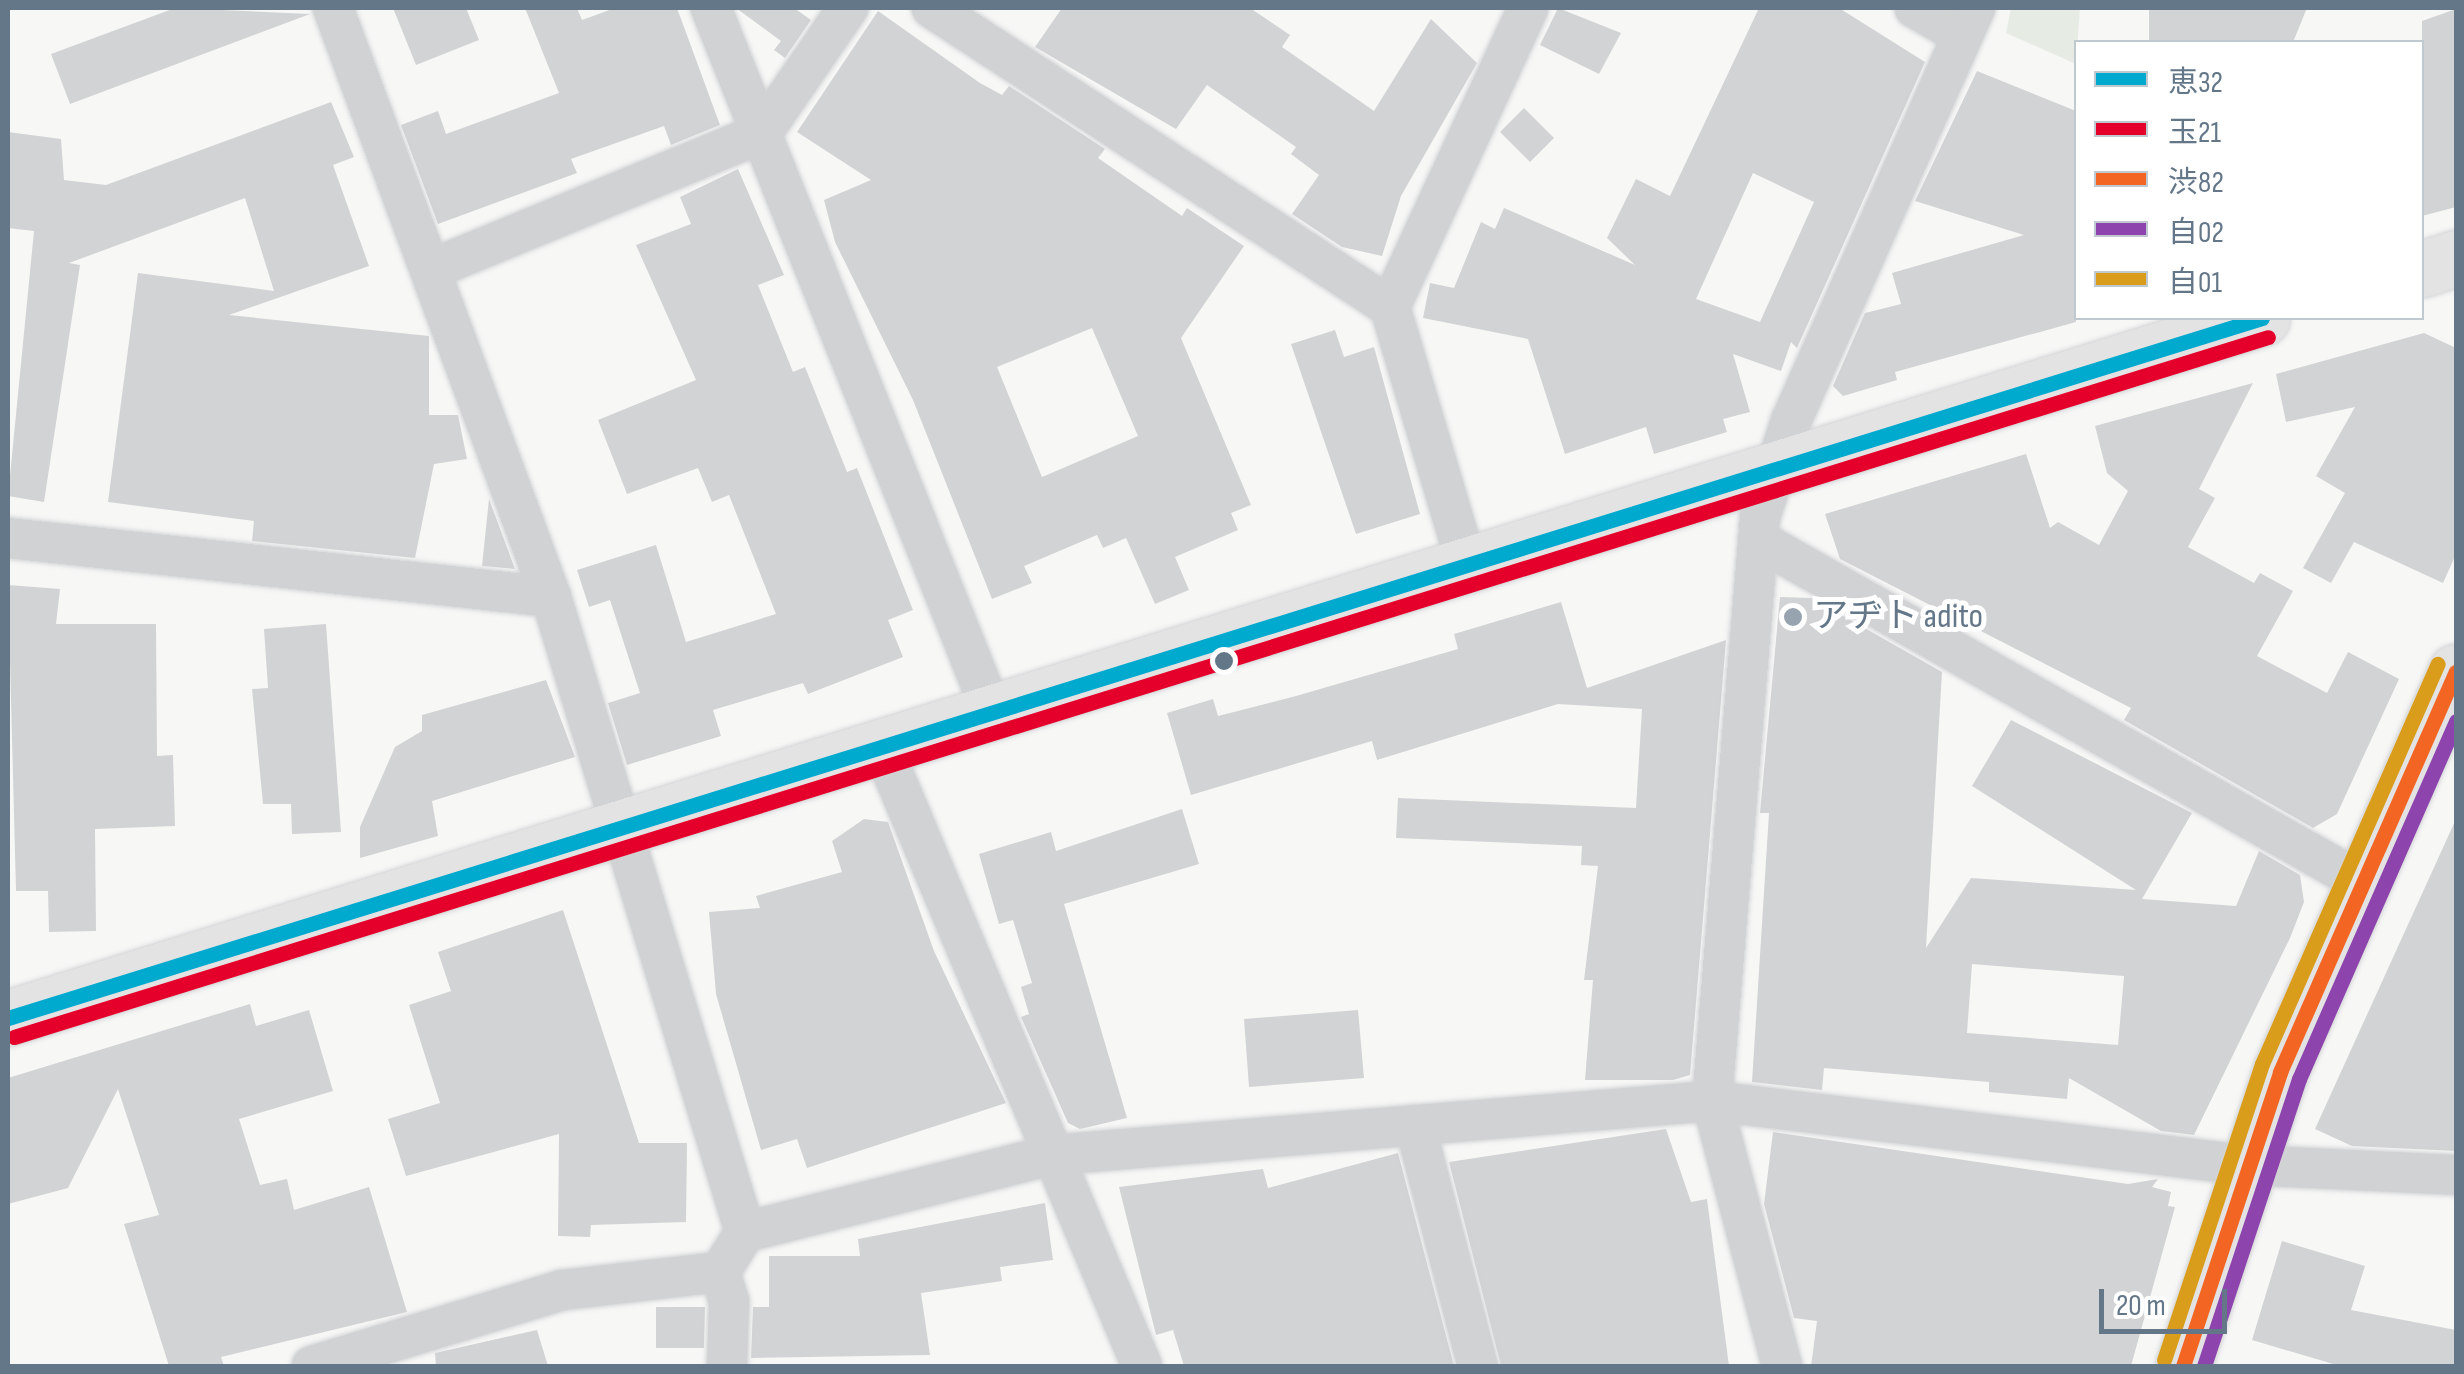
<!DOCTYPE html>
<html>
<head>
<meta charset="utf-8">
<style>
  body { margin:0 }
  #map { position:relative; width:2464px; height:1374px; overflow:hidden; background:#f7f7f6; font-family:"Sofia Sans Condensed","Noto Sans JP",sans-serif }
  div>[style] { position:absolute }
  .green>* { inset:0; background:#e6ebe4 }
  .building>* { inset:0; background:#d2d3d4 }
  .roads { filter:drop-shadow(0 0 2px #d2d4d6) drop-shadow(0 0 2px #d2d4d6) }
  .street>* { height:40px; margin:-20px; padding:0 20px; transform-origin:20px; border-radius:20px; background:#d1d2d3 }
  .secondary>* { height:55px; margin:-27.5px; padding:0 27.5px; transform-origin:27.5px; border-radius:27.5px; background:#e3e3e4 }
  .bus-1>* { height:15px; margin:-7.5px; padding:0 7.5px; transform-origin:7.5px; border-radius:7.5px; background:#00a9ce }
  .bus-2>* { height:15px; margin:-7.5px; padding:0 7.5px; transform-origin:7.5px; border-radius:7.5px; background:#e4002b }
  .bus-3>* { height:15px; margin:-7.5px; padding:0 7.5px; transform-origin:7.5px; border-radius:7.5px; background:#f26522 }
  .bus-4>* { height:15px; margin:-7.5px; padding:0 7.5px; transform-origin:7.5px; border-radius:7.5px; background:#8e44ad }
  .bus-5>* { height:15px; margin:-7.5px; padding:0 7.5px; transform-origin:7.5px; border-radius:7.5px; background:#da9d1b }
  .dots>* { width:28px; height:28px; translate:-50% -50%; box-sizing:border-box; border:5px solid #fff; border-radius:50% }
  span { translate:-50% -50%; white-space:nowrap; text-align:center; line-height:1.15; -webkit-text-stroke:10px #fff; paint-order:stroke }
  .poi-label { font-size:35px; color:#647789 }
  .left { translate:0 -50%; text-align:left }
  .frame { position:absolute; inset:0; border:10px solid #647789; pointer-events:none }
  .legend { position:absolute; left:2074px; top:40px; width:350px; height:280px; box-sizing:border-box; background:#fff; border:2px solid #c1c9d0; margin:0; padding:12px 18px; list-style:none; font-size:30px; color:#647789 }
  .legend li { display:flex; align-items:center; gap:20px; height:50px }
  .legend b { width:50px; border:2px solid #c1c9d0 }
  .scale { position:absolute; left:2099px; top:1289px; width:128px; height:45px; box-sizing:border-box; border:5px solid #647789; border-top:0; padding-left:12px; font-size:30px; line-height:35px; white-space:nowrap; color:#647789; -webkit-text-stroke:8px #fff; paint-order:stroke }
</style>
</head>
<body>
<div id="map">
  <div class="green">
    <div style="clip-path:polygon(2011px 8px,2080px 8px,2076px 64px,2006px 33px)"></div>
  </div>
  <div class="building">
    <div style="clip-path:polygon(175px 8px,310px 14px,70px 104px,51px 54px)"></div>
    <div style="clip-path:polygon(393px 8px,466px 8px,479px 40px,416px 65px)"></div>
    <div style="clip-path:polygon(525px 8px,577px 8px,582px 20px,615px 8px,677px 8px,720px 125px,671px 145px,664px 126px,571px 159px,577px 173px,438px 224px,401px 125px,438px 111px,446px 134px,559px 93px)"></div>
    <div style="clip-path:polygon(736px 8px,794px 8px,811px 20px,785px 58px,774px 50px,781px 41px)"></div>
    <div style="clip-path:polygon(1062px 8px,1250px 8px,1290px 35px,1282px 47px,1374px 111px,1431px 19px,1477px 63px,1401px 196px,1382px 256px,1342px 247px,1292px 214px,1319px 175px,1291px 154px,1296px 147px,1207px 85px,1176px 129px,1035px 47px)"></div>
    <div style="clip-path:polygon(1558px 8px,1621px 33px,1599px 74px,1540px 45px)"></div>
    <div style="clip-path:polygon(evenodd,1759px 8px,1839px 8px,1925px 62px,1797px 348px,1791px 342px,1781px 371px,1733px 354px,1750px 412px,1723px 419px,1727px 432px,1654px 454px,1646px 427px,1565px 454px,1528px 339px,1423px 318px,1430px 283px,1454px 288px,1481px 222px,1495px 229px,1504px 208px,1635px 265px,1607px 238px,1636px 179px,1670px 196px,1759px 8px,1753px 173px,1814px 202px,1760px 322px,1696px 299px,1753px 173px)"></div>
    <div style="clip-path:polygon(2149px 8px,2307px 8px,2293px 42px,2149px 42px)"></div>
    <div style="clip-path:polygon(2456px 9px,2456px 207px,2422px 216px,2422px 21px)"></div>
    <div style="clip-path:polygon(evenodd,878px 11px,980px 83px,1002px 95px,1009px 86px,1105px 149px,1098px 158px,1182px 216px,1187px 208px,1244px 246px,1181px 338px,1251px 505px,1231px 513px,1238px 530px,1175px 557px,1189px 590px,1155px 604px,1126px 538px,1103px 548px,1097px 535px,1024px 566px,1032px 583px,992px 599px,913px 400px,835px 242px,824px 200px,871px 180px,797px 132px,878px 11px,1092px 328px,1138px 436px,1042px 477px,997px 367px,1092px 328px)"></div>
    <div style="clip-path:polygon(1977px 71px,2076px 111px,2076px 322px,1895px 372px,1897px 380px,1843px 396px,1833px 386px,1865px 313px,1901px 304px,1892px 273px,2024px 235px,1915px 201px)"></div>
    <div style="clip-path:polygon(331px 102px,354px 157px,333px 165px,369px 266px,229px 315px,429px 336px,429px 415px,458px 415px,467px 459px,434px 464px,415px 558px,252px 541px,254px 521px,108px 502px,138px 273px,274px 291px,245px 198px,69px 263px,80px 265px,44px 502px,8px 496px,34px 231px,8px 228px,8px 132px,61px 139px,64px 180px,106px 185px)"></div>
    <div style="clip-path:polygon(1524px 108px,1554px 138px,1530px 162px,1500px 132px)"></div>
    <div style="clip-path:polygon(738px 169px,784px 275px,758px 285px,793px 372px,805px 367px,847px 472px,857px 468px,913px 610px,888px 620px,903px 657px,808px 694px,803px 683px,713px 710px,721px 736px,627px 765px,608px 703px,640px 693px,610px 600px,589px 607px,577px 570px,656px 545px,686px 642px,776px 614px,729px 495px,712px 502px,698px 468px,627px 494px,598px 420px,696px 380px,636px 245px,691px 224px,680px 197px)"></div>
    <div style="clip-path:polygon(1335px 330px,1344px 357px,1374px 347px,1420px 514px,1356px 534px,1291px 344px)"></div>
    <div style="clip-path:polygon(2424px 333px,2456px 348px,2456px 554px,2443px 583px,2354px 542px,2331px 583px,2303px 568px,2345px 493px,2316px 476px,2355px 407px,2286px 422px,2276px 374px)"></div>
    <div style="clip-path:polygon(2253px 383px,2199px 489px,2215px 498px,2188px 547px,2254px 583px,2260px 573px,2293px 591px,2257px 656px,2327px 693px,2348px 652px,2399px 679px,2337px 814px,2313px 828px,2124px 720px,2131px 708px,1840px 559px,1825px 514px,2026px 454px,2050px 528px,2058px 522px,2099px 545px,2128px 491px,2107px 473px,2095px 426px)"></div>
    <div style="clip-path:polygon(489px 499px,515px 569px,482px 566px)"></div>
    <div style="clip-path:polygon(8px 585px,60px 589px,56px 624px,156px 624px,157px 756px,173px 755px,175px 826px,95px 829px,96px 931px,49px 932px,48px 891px,16px 891px)"></div>
    <div style="clip-path:polygon(evenodd,1780px 597px,1812px 598px,1942px 672px,1926px 948px,1971px 878px,2136px 890px,1972px 786px,2011px 720px,2192px 813px,2142px 899px,2236px 906px,2259px 851px,2300px 875px,2304px 902px,2290px 938px,2194px 1135px,2161px 1131px,2069px 1078px,2067px 1099px,1989px 1092px,1989px 1082px,1824px 1068px,1822px 1090px,1752px 1082px,1769px 813px,1760px 813px,1780px 597px,1972px 964px,2124px 976px,2118px 1045px,1967px 1033px,1972px 964px)"></div>
    <div style="clip-path:polygon(1561px 602px,1587px 688px,1726px 640px,1690px 1075px,1673px 1080px,1585px 1080px,1593px 980px,1584px 980px,1598px 866px,1581px 865px,1582px 846px,1396px 838px,1398px 798px,1636px 808px,1642px 709px,1558px 704px,1377px 760px,1372px 741px,1191px 795px,1167px 713px,1213px 699px,1218px 716px,1296px 696px,1458px 649px,1454px 634px)"></div>
    <div style="clip-path:polygon(326px 624px,341px 832px,292px 834px,291px 804px,263px 804px,252px 689px,268px 688px,264px 629px)"></div>
    <div style="clip-path:polygon(546px 680px,575px 757px,432px 801px,438px 836px,360px 858px,360px 827px,395px 747px,422px 731px,422px 715px)"></div>
    <div style="clip-path:polygon(1182px 809px,1199px 864px,1064px 904px,1127px 1118px,1080px 1129px,1068px 1123px,1021px 1017px,1029px 1014px,1021px 987px,1032px 983px,1013px 920px,999px 924px,979px 854px,1051px 832px,1056px 851px)"></div>
    <div style="clip-path:polygon(864px 819px,888px 822px,934px 951px,1006px 1103px,807px 1168px,797px 1139px,761px 1150px,716px 994px,709px 912px,760px 908px,756px 896px,842px 872px,832px 841px)"></div>
    <div style="clip-path:polygon(2456px 819px,2456px 1151px,2352px 1146px,2315px 1129px)"></div>
    <div style="clip-path:polygon(563px 910px,639px 1143px,687px 1143px,686px 1222px,591px 1225px,590px 1237px,558px 1236px,559px 1134px,406px 1176px,388px 1119px,440px 1103px,409px 1005px,451px 991px,438px 952px)"></div>
    <div style="clip-path:polygon(250px 1004px,256px 1026px,309px 1010px,333px 1091px,239px 1119px,260px 1185px,287px 1179px,294px 1210px,369px 1187px,407px 1312px,221px 1357px,224px 1366px,169px 1366px,124px 1224px,159px 1215px,118px 1089px,68px 1188px,8px 1204px,8px 1078px)"></div>
    <div style="clip-path:polygon(1358px 1010px,1364px 1078px,1249px 1087px,1244px 1019px)"></div>
    <div style="clip-path:polygon(1666px 1129px,1691px 1202px,1707px 1199px,1729px 1366px,1501px 1366px,1449px 1162px)"></div>
    <div style="clip-path:polygon(1773px 1132px,2128px 1184px,2158px 1179px,2152px 1187px,2171px 1192px,2168px 1206px,2175px 1207px,2131px 1366px,1811px 1366px,1817px 1321px,1794px 1318px,1764px 1204px)"></div>
    <div style="clip-path:polygon(1398px 1153px,1454px 1366px,1184px 1366px,1173px 1330px,1156px 1335px,1119px 1187px,1263px 1169px,1268px 1188px)"></div>
    <div style="clip-path:polygon(1045px 1203px,1053px 1260px,1000px 1267px,1002px 1281px,921px 1293px,930px 1355px,751px 1358px,753px 1307px,769px 1307px,769px 1256px,860px 1256px,858px 1239px)"></div>
    <div style="clip-path:polygon(2282px 1241px,2365px 1266px,2351px 1310px,2456px 1330px,2456px 1366px,2340px 1366px,2252px 1340px)"></div>
    <div style="clip-path:polygon(656px 1307px,705px 1307px,704px 1348px,656px 1348px)"></div>
    <div style="clip-path:polygon(537px 1330px,548px 1366px,436px 1366px,435px 1353px)"></div>
  </div>
  <div class="roads">
    <div class="street">
      <div style="left:333px;top:8px;width:628px;rotate:69.69deg"></div>
      <div style="left:551px;top:597px;width:664px;rotate:73.01deg"></div>
      <div style="left:745px;top:1232px;width:47px;rotate:122deg"></div>
      <div style="left:720px;top:1272px;width:31px;rotate:73deg"></div>
      <div style="left:729px;top:1302px;width:64px;rotate:91.8deg"></div>
      <div style="left:711px;top:8px;width:758px;rotate:68.24deg"></div>
      <div style="left:932px;top:8px;width:547px;rotate:33.14deg"></div>
      <div style="left:1390px;top:307px;width:270px;rotate:73.4deg"></div>
      <div style="left:1915px;top:8px;width:54px;rotate:29.9deg"></div>
      <div style="left:432px;top:269px;width:357px;rotate:-22.4deg"></div>
      <div style="left:762px;top:133px;width:152px;rotate:-55.5deg"></div>
      <div style="left:1390px;top:307px;width:329px;rotate:-65.2deg"></div>
      <div style="left:8px;top:538px;width:546px;rotate:6.2deg"></div>
      <div style="left:1758px;top:540px;width:693px;rotate:29.56deg"></div>
      <div style="left:882px;top:747px;width:671px;rotate:67.22deg"></div>
      <div style="left:1415px;top:1125px;width:249px;rotate:75.4deg"></div>
      <div style="left:745px;top:1232px;width:317px;rotate:-14.1deg"></div>
      <div style="left:1052px;top:1155px;width:662px;rotate:-4.68deg"></div>
      <div style="left:1712px;top:1101px;width:537px;rotate:6.85deg"></div>
      <div style="left:2245px;top:1165px;width:211px;rotate:2.7deg"></div>
      <div style="left:312px;top:1366px;width:261px;rotate:-16.9deg"></div>
      <div style="left:562px;top:1290px;width:159px;rotate:-6.5deg"></div>
      <div style="left:1782px;top:1366px;width:274px;rotate:-104.8deg"></div>
      <div style="left:1712px;top:1101px;width:586px;rotate:-85.3deg"></div>
      <div style="left:1760px;top:517px;width:101px;rotate:-72.1deg"></div>
      <div style="left:1791px;top:421px;width:452px;rotate:-66deg"></div>
    </div>
    <div class="secondary">
      <div style="left:2422px;top:269px;width:36px;rotate:-18deg"></div>
      <div style="left:8px;top:1018px;width:2360px;rotate:-17.25deg"></div>
      <div style="left:2183px;top:1366px;width:310px;rotate:-71.7deg"></div>
      <div style="left:2280px;top:1072px;width:437px;rotate:-66.3deg"></div>
    </div>
  </div>
  <div class="bus-1">
    <div style="left:8px;top:1018px;width:2360px;rotate:-17.25deg"></div>
  </div>
  <div class="bus-2">
    <div style="left:14px;top:1037px;width:2360px;rotate:-17.25deg"></div>
  </div>
  <div class="bus-3">
    <div style="left:2183px;top:1366px;width:310px;rotate:-71.7deg"></div>
    <div style="left:2280px;top:1072px;width:437px;rotate:-66.3deg"></div>
  </div>
  <div class="bus-4">
    <div style="left:2204px;top:1366px;width:302px;rotate:-71.7deg"></div>
    <div style="left:2299px;top:1079px;width:391px;rotate:-66.3deg"></div>
  </div>
  <div class="bus-5">
    <div style="left:2164px;top:1360px;width:312px;rotate:-71.7deg"></div>
    <div style="left:2262px;top:1064px;width:437px;rotate:-66.3deg"></div>
  </div>
  <div class="dots">
    <div style="left:1793px;top:617px;background:#97a4af"></div>
    <div style="left:1224px;top:661px;background:#647789"></div>
  </div>
  <div class="poi-label">
    <span class="left" style="left:1813px;top:617px">アヂト adito</span>
  </div>
  <div class="frame"></div>
  <ul class="legend">
  <li><b style="height:12px;background:#00a9ce"></b>恵32</li>
  <li><b style="height:12px;background:#e4002b"></b>玉21</li>
  <li><b style="height:12px;background:#f26522"></b>渋82</li>
  <li><b style="height:12px;background:#8e44ad"></b>自02</li>
  <li><b style="height:12px;background:#da9d1b"></b>自01</li>
  </ul>
  <div class="scale">20 m</div>
</div>
</body>
</html>
